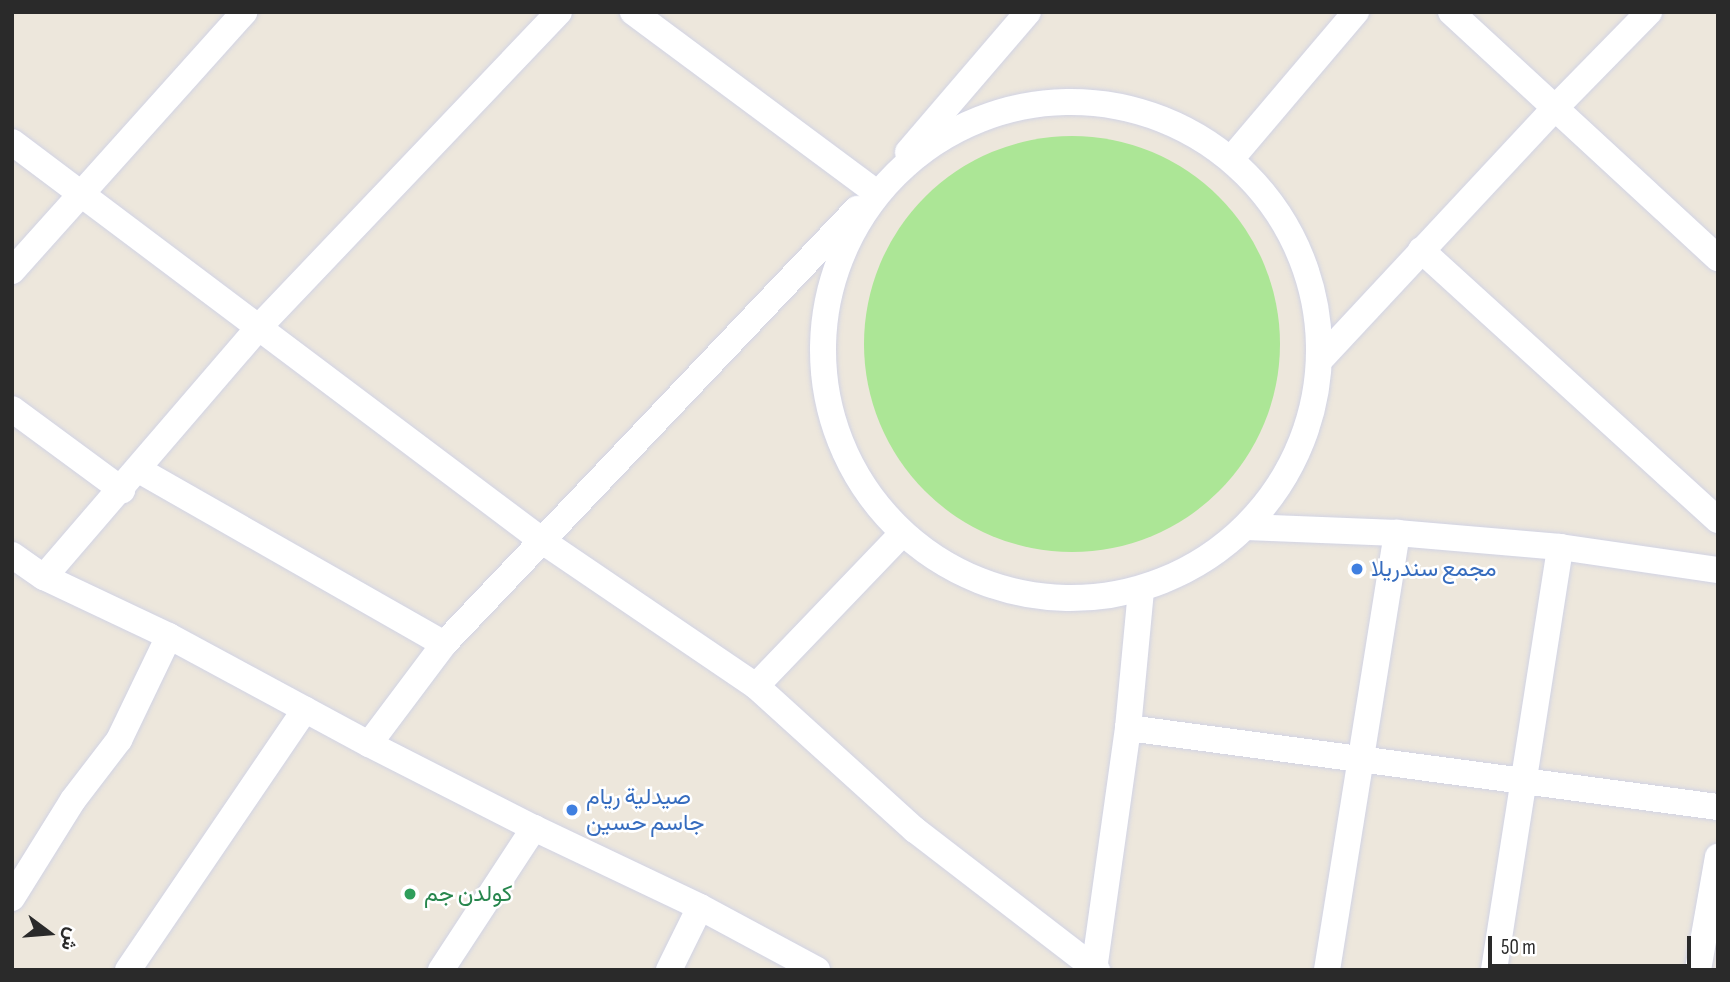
<!DOCTYPE html>
<html>
<head>
<meta charset="utf-8">
<style>
  body { margin:0 }
  #map { position:relative; width:1730px; height:982px; overflow:hidden; background:#ede7dc; font-family:"Sofia Sans Condensed",Vazirmatn,sans-serif }
  div>[style] { position:absolute }
  .green>* { inset:0; background:#ace696 }
  .round { border-radius:50% }
  .roads { filter:drop-shadow(0 0 2px #d1d3e4) drop-shadow(0 0 2px #d1d3e4) }
  .minor>* { height:26px; margin:-13px; padding:0 13px; transform-origin:13px; border-radius:13px; background:#fff }
  .minor>.ring { margin:-13px; padding:0; box-sizing:content-box; background:none; border:26px solid #fff; border-radius:50% }
  .dots>* { width:19px; height:19px; translate:-50% -50%; box-sizing:border-box; border:4px solid #fff; border-radius:50% }
  span { translate:-50% -50%; white-space:nowrap; text-align:center; line-height:1.15; -webkit-text-stroke:5px #fff; paint-order:stroke }
  .shop-label { font-size:23px; color:#366cbe }
  .left { translate:0 -50%; text-align:left }
  .leisure-label { font-size:23px; color:#27864d }
  .frame { position:absolute; inset:0; border:14px solid #2a2a2a; pointer-events:none }
  .north { position:absolute; left:14px; top:898px; width:70px; height:70px; -webkit-text-stroke:5px #fff; paint-order:stroke; rotate:106deg; font-size:19px; font-weight:700; line-height:28px; text-align:center; color:#2a2a2a }
  .north::after { content:''; display:block; margin:auto; width:24px; height:32px; background:#2a2a2a; clip-path:polygon(50% 0,100% 100%,50% 72%,0 100%) }
  .scale { position:absolute; left:1488px; top:936px; width:203px; height:32px; box-sizing:border-box; border:4px solid #2a2a2a; border-top:0; padding-left:9px; font-size:21px; line-height:24px; white-space:nowrap; color:#2a2a2a; -webkit-text-stroke:5px #fff; paint-order:stroke }
</style>
</head>
<body>
<div id="map">
  <div class="green">
    <div class="round" style="left:864px;top:136px;width:416px;height:416px"></div>
  </div>
  <div class="roads">
    <div class="minor">
      <div style="left:633px;top:12px;width:300px;rotate:36.6deg"></div>
      <div style="left:1451px;top:12px;width:363px;rotate:42.7deg"></div>
      <div class="ring" style="left:823px;top:102px;width:470px;height:470px"></div>
      <div style="left:12px;top:142px;width:666px;rotate:36.94deg"></div>
      <div style="left:544px;top:542px;width:256px;rotate:34.2deg"></div>
      <div style="left:756px;top:686px;width:215px;rotate:42.2deg"></div>
      <div style="left:915px;top:830px;width:230px;rotate:37.6deg"></div>
      <div style="left:908px;top:152px;width:184px;rotate:-49.4deg"></div>
      <div style="left:1232px;top:158px;width:192px;rotate:-49.7deg"></div>
      <div style="left:1421px;top:250px;width:401px;rotate:42.3deg"></div>
      <div style="left:12px;top:271px;width:348px;rotate:-48.1deg"></div>
      <div style="left:1320px;top:360px;width:343px;rotate:-47deg"></div>
      <div style="left:1554px;top:109px;width:136px;rotate:-45.6deg"></div>
      <div style="left:12px;top:409px;width:137px;rotate:36.4deg"></div>
      <div style="left:139px;top:470px;width:351px;rotate:29.7deg"></div>
      <div style="left:1246px;top:527px;width:151px;rotate:2.3deg"></div>
      <div style="left:1397px;top:533px;width:164px;rotate:4.9deg"></div>
      <div style="left:1560px;top:547px;width:160px;rotate:8.3deg"></div>
      <div style="left:12px;top:555px;width:39px;rotate:35deg"></div>
      <div style="left:44px;top:577px;width:138px;rotate:25.3deg"></div>
      <div style="left:169px;top:636px;width:227px;rotate:28.4deg"></div>
      <div style="left:369px;top:744px;width:185px;rotate:27deg"></div>
      <div style="left:534px;top:828px;width:184px;rotate:25.4deg"></div>
      <div style="left:700px;top:907px;width:133px;rotate:28.3deg"></div>
      <div style="left:44px;top:577px;width:330px;rotate:-49.3deg"></div>
      <div style="left:259px;top:327px;width:435px;rotate:-46.4deg"></div>
      <div style="left:756px;top:686px;width:211px;rotate:-46.2deg"></div>
      <div style="left:1128px;top:728px;width:595px;rotate:7.63deg"></div>
      <div style="left:369px;top:744px;width:125px;rotate:-53.1deg"></div>
      <div style="left:444px;top:644px;width:600px;rotate:-46.49deg"></div>
      <div style="left:12px;top:898px;width:115px;rotate:-58.1deg"></div>
      <div style="left:73px;top:800px;width:76px;rotate:-52.5deg"></div>
      <div style="left:119px;top:740px;width:115px;rotate:-64.3deg"></div>
      <div style="left:128px;top:970px;width:315px;rotate:-55.8deg"></div>
      <div style="left:441px;top:970px;width:170px;rotate:-56.8deg"></div>
      <div style="left:669px;top:970px;width:70px;rotate:-63.8deg"></div>
      <div style="left:1094px;top:970px;width:244px;rotate:-82deg"></div>
      <div style="left:1128px;top:728px;width:139px;rotate:-84.6deg"></div>
      <div style="left:1327px;top:970px;width:443px;rotate:-80.9deg"></div>
      <div style="left:1494px;top:970px;width:428px;rotate:-81.1deg"></div>
      <div style="left:1698px;top:970px;width:115px;rotate:-80deg"></div>
    </div>
  </div>
  <div class="dots">
    <div style="left:1357px;top:569px;background:#3f7fe0"></div>
    <div style="left:572px;top:810px;background:#3f7fe0"></div>
    <div style="left:410px;top:894px;background:#2e9e5b"></div>
  </div>
  <div class="shop-label">
    <span class="left" style="left:1371px;top:569px">مجمع سندريلا</span>
    <span class="left" style="left:586px;top:810px">صيدلية ريام<br>جاسم حسين</span>
  </div>
  <div class="leisure-label">
    <span class="left" style="left:424px;top:894px">كولدن جم</span>
  </div>
  <div class="frame"></div>
  <div class="north">ش</div>
  <div class="scale">50 m</div>
</div>
</body>
</html>
